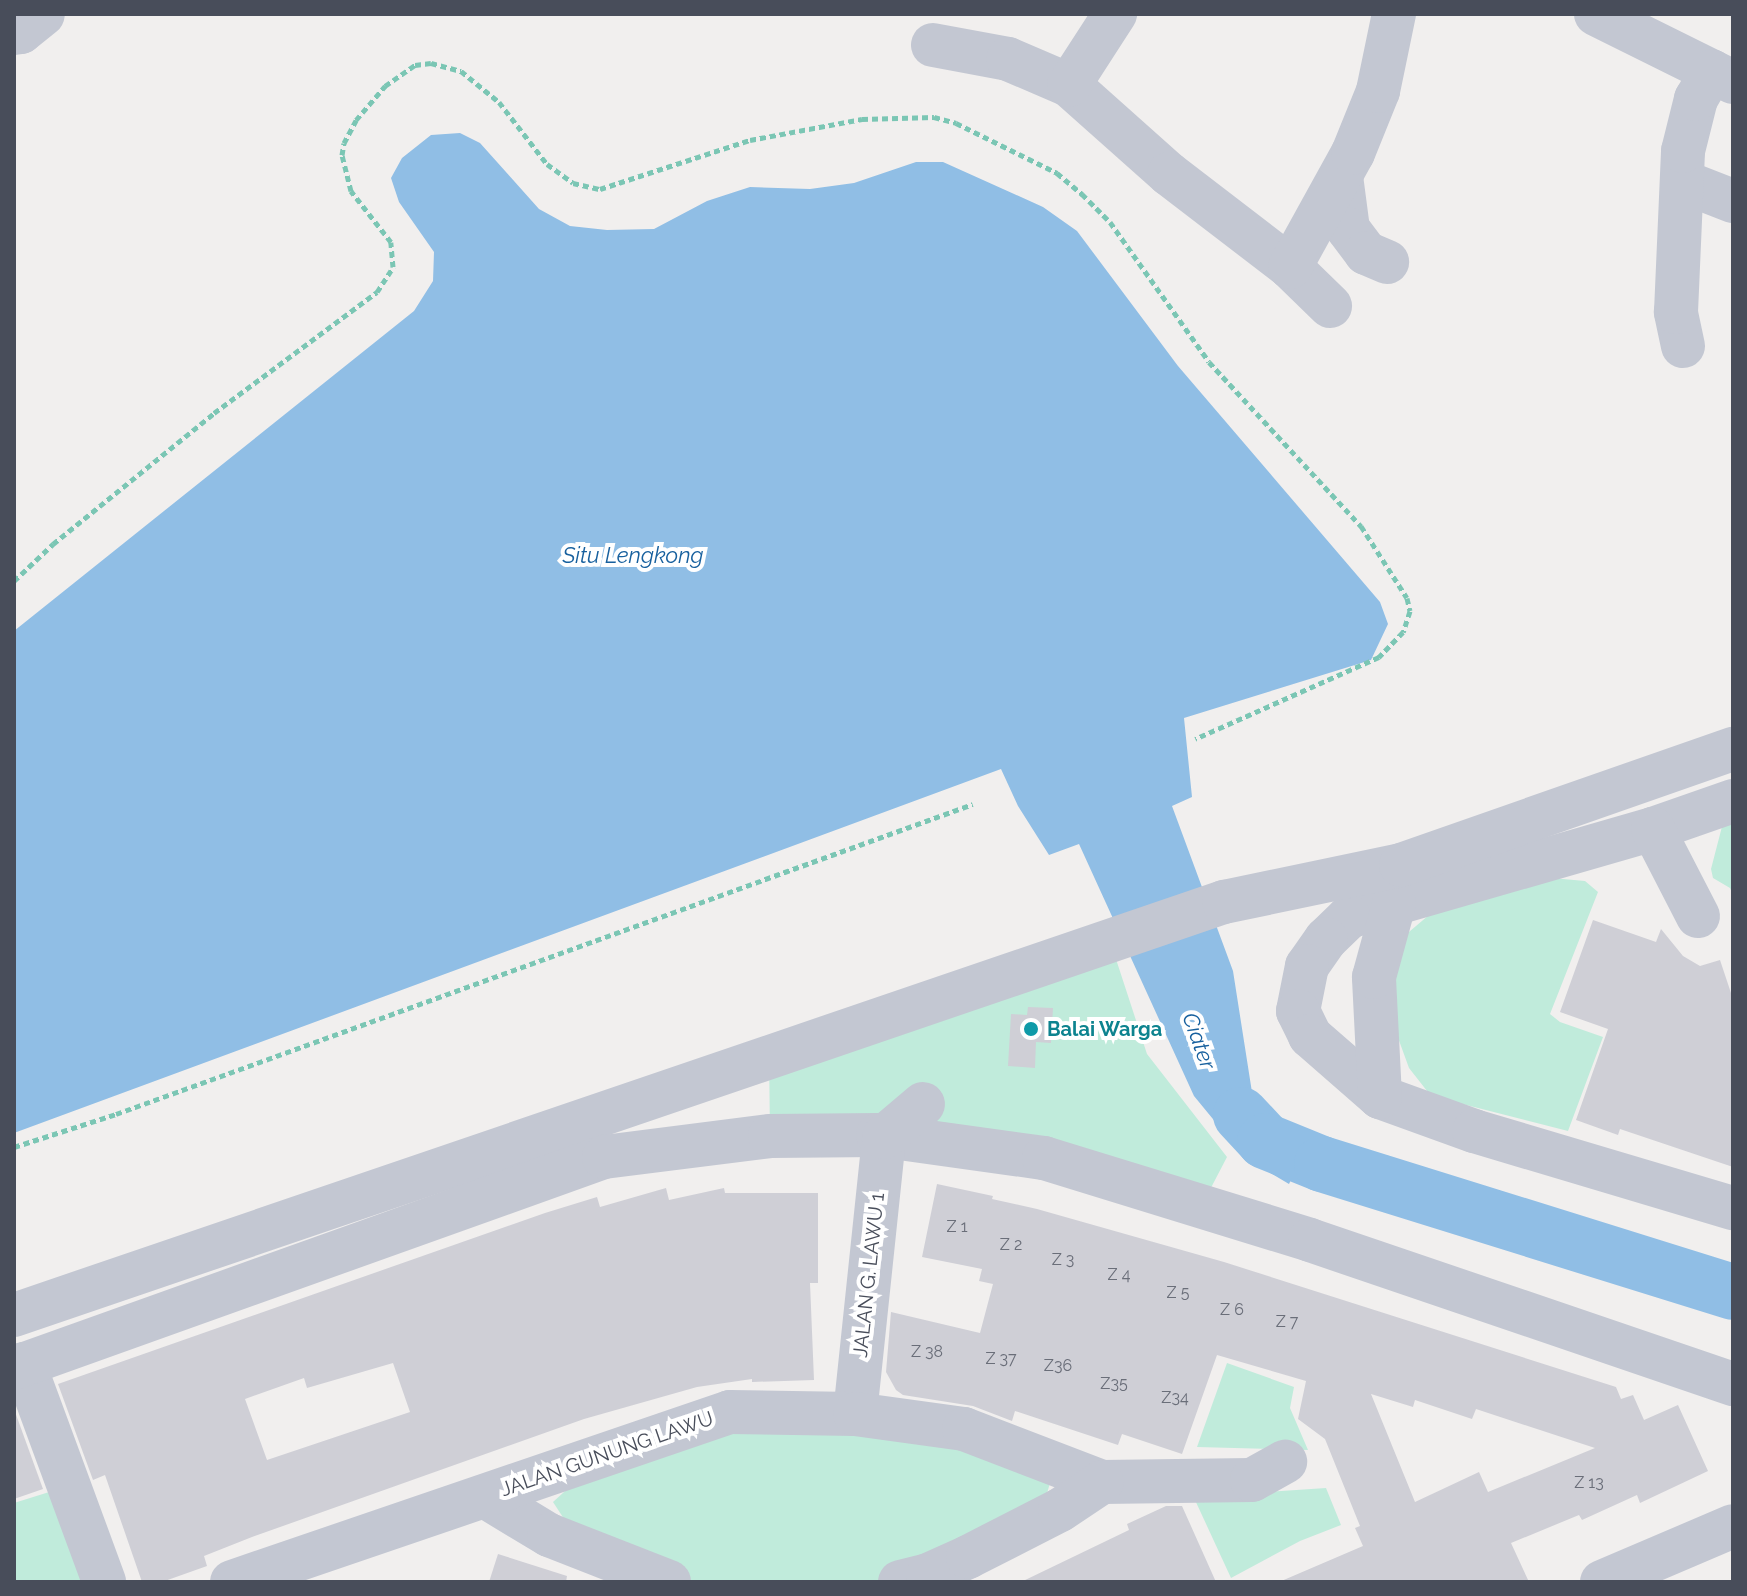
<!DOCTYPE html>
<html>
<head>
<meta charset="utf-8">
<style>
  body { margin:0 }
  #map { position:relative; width:1747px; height:1596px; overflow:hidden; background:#f1efee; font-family:Raleway,sans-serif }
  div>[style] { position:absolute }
  .green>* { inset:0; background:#c0ebdb }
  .water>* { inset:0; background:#90bee5 }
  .river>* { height:56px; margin:-28px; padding:0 28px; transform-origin:28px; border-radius:28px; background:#90bee5 }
  .building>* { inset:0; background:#cfcfd6 }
  .path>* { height:5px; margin-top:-2.5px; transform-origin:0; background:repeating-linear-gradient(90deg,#7bc6b4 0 6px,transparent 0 10px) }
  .minor>* { height:44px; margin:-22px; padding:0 22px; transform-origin:22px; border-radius:22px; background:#c3c7d2 }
  .dots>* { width:22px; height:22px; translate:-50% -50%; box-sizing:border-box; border:4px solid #fff; border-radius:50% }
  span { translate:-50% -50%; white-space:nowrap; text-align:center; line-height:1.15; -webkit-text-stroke:8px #fff; paint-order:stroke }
  .number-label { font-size:16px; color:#6a6e79 }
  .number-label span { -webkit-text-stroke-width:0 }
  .culture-label { font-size:20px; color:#0d838f; font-weight:700 }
  .left { translate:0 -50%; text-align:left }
  .street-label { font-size:20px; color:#484d5a }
  .water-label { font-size:22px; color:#17609e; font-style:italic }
  .frame { position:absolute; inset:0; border:16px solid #484d5a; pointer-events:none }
</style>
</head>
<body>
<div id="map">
  <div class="green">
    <div style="clip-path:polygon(1733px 812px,1733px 895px,1730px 888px,1713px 878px,1711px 869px,1725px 815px)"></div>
    <div style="clip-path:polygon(1552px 878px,1585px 881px,1598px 892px,1550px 1014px,1560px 1022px,1603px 1037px,1568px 1131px,1431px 1096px,1409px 1068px,1393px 1024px,1392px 954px,1403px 937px,1429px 915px)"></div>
    <div style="clip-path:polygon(1114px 953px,1147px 1054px,1227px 1157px,1202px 1205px,770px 1136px,769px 1053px)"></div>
    <div style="clip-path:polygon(1227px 1363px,1294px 1387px,1290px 1408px,1308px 1450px,1197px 1447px)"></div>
    <div style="clip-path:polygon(730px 1412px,973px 1431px,1050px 1483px,1043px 1507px,900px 1582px,669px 1582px,568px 1525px,553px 1502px,575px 1482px)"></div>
    <div style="clip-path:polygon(1189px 1487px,1268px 1492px,1326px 1488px,1341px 1525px,1300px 1541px,1231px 1578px)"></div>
    <div style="clip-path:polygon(62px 1488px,95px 1582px,14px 1582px,14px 1503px)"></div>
  </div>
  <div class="water">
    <div style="clip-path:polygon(460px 133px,480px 143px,539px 209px,570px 226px,607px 230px,654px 229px,707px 201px,750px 187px,810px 189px,854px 183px,916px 162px,943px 162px,1043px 207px,1077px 231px,1178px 366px,1380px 602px,1388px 624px,1371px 660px,1184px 718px,1192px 797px,1172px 806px,1233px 971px,1254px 1105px,1280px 1131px,1310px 1139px,1289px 1184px,1245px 1158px,1194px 1096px,1079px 844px,1049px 855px,1018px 806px,1001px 769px,14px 1133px,14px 631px,414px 311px,433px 281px,434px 252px,399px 202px,391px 178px,402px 158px,431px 135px)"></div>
  </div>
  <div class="river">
    <div style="left:1241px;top:1115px;width:35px;rotate:47deg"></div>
    <div style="left:1265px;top:1141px;width:61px;rotate:22deg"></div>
    <div style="left:1322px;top:1164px;width:430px;rotate:17.3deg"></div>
  </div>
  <div class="building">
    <div style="clip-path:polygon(1593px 920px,1656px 942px,1661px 929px,1683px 956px,1700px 966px,1720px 960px,1733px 999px,1733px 1167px,1620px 1129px,1618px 1135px,1576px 1120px,1608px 1029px,1560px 1012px)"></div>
    <div style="clip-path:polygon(1028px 1007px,1053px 1008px,1051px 1043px,1036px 1042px,1035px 1068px,1008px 1066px,1011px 1014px,1027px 1015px)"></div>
    <div style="clip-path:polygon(evenodd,937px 1184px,993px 1196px,992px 1199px,1037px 1209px,1224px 1262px,1616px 1387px,1621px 1399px,1633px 1395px,1644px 1420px,1678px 1405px,1708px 1471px,1640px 1503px,1637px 1495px,1582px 1520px,1579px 1515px,1511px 1543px,1529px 1582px,1279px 1582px,1363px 1546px,1355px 1528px,1360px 1526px,1325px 1439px,1298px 1419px,1306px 1381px,1217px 1355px,1182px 1454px,1122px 1434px,1118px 1445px,1015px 1411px,1012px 1421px,973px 1406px,903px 1395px,896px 1390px,886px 1372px,891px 1312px,980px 1333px,993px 1284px,979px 1281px,982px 1269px,922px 1257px,937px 1184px,1371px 1394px,1413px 1407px,1415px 1400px,1472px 1419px,1476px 1409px,1595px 1448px,1488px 1492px,1479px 1472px,1415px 1502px,1371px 1394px)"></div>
    <div style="clip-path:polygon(evenodd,666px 1188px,669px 1200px,724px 1188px,725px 1193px,818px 1193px,818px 1283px,810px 1283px,814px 1380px,752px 1382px,752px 1379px,697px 1387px,584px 1419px,252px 1537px,204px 1556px,207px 1566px,162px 1582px,142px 1582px,105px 1475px,93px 1480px,58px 1384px,545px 1213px,597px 1197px,600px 1207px,666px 1188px,393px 1363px,410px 1412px,267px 1460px,245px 1399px,304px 1378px,307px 1388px,393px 1363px)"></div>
    <div style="clip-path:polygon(14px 1409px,43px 1489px,14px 1499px)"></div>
    <div style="clip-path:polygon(1166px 1506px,1182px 1506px,1216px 1582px,1021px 1582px,1129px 1530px,1127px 1524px)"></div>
    <div style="clip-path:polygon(498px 1554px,567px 1576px,566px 1582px,489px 1582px)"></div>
  </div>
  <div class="path">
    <div style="left:14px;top:581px;width:54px;rotate:-43.5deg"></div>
    <div style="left:53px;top:544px;width:208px;rotate:-39.1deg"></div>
    <div style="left:214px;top:413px;width:203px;rotate:-36.6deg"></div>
    <div style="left:377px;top:292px;width:30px;rotate:-57deg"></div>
    <div style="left:393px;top:267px;width:25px;rotate:-95deg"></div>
    <div style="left:391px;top:242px;width:65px;rotate:-128.1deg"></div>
    <div style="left:351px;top:191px;width:37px;rotate:-104deg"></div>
    <div style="left:342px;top:155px;width:12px;rotate:-81deg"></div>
    <div style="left:344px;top:143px;width:26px;rotate:-62deg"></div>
    <div style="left:356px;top:120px;width:45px;rotate:-49.5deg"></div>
    <div style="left:385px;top:86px;width:37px;rotate:-35deg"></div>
    <div style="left:415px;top:65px;width:16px;rotate:-7deg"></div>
    <div style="left:431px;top:63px;width:31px;rotate:15deg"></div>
    <div style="left:461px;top:71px;width:49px;rotate:39.2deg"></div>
    <div style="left:499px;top:102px;width:78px;rotate:52.3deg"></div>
    <div style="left:547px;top:164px;width:32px;rotate:36deg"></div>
    <div style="left:573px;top:183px;width:28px;rotate:13deg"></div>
    <div style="left:600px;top:189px;width:158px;rotate:-18.1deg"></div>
    <div style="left:750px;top:140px;width:114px;rotate:-10.6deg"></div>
    <div style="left:862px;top:119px;width:72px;rotate:-1.6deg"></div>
    <div style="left:934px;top:117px;width:23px;rotate:15deg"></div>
    <div style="left:956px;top:123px;width:113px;rotate:26.3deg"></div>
    <div style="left:1057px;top:173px;width:33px;rotate:40deg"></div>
    <div style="left:1082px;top:194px;width:40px;rotate:45deg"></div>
    <div style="left:1110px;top:222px;width:171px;rotate:54.7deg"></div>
    <div style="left:1209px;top:362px;width:224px;rotate:47.2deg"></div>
    <div style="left:1361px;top:526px;width:85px;rotate:57.4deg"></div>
    <div style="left:1407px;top:598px;width:13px;rotate:77deg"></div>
    <div style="left:1410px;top:611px;width:22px;rotate:108deg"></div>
    <div style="left:1403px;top:632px;width:35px;rotate:134deg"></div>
    <div style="left:1379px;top:657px;width:201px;rotate:156deg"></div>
    <div style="left:14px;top:1147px;width:107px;rotate:-17.9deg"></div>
    <div style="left:116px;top:1114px;width:911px;rotate:-19.89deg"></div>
  </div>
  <div class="minor">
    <div style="left:1596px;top:14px;width:153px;rotate:26.4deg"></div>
    <div style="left:14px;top:33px;width:7px;rotate:-8deg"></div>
    <div style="left:21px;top:32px;width:28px;rotate:-39deg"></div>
    <div style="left:933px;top:45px;width:76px;rotate:10.6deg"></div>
    <div style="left:1008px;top:59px;width:66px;rotate:23.1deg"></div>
    <div style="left:1069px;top:85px;width:134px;rotate:41.7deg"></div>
    <div style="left:1169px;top:174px;width:153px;rotate:37.5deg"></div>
    <div style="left:1290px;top:267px;width:56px;rotate:44.3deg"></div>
    <div style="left:1069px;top:85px;width:85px;rotate:-57.1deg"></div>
    <div style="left:1341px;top:176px;width:53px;rotate:82.5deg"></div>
    <div style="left:1348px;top:229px;width:30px;rotate:53deg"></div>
    <div style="left:1366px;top:253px;width:23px;rotate:23deg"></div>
    <div style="left:1684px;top:182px;width:53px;rotate:21.2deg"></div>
    <div style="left:1290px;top:267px;width:130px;rotate:-61.1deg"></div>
    <div style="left:1353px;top:153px;width:67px;rotate:-68deg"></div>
    <div style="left:1378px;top:91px;width:79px;rotate:-78.3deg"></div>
    <div style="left:1683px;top:346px;width:35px;rotate:-102deg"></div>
    <div style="left:1676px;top:312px;width:161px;rotate:-87.5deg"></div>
    <div style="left:1683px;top:151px;width:54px;rotate:-76deg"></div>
    <div style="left:1696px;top:99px;width:32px;rotate:-60deg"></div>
    <div style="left:1733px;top:801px;width:85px;rotate:160.7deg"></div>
    <div style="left:1653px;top:829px;width:316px;rotate:163.9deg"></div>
    <div style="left:1349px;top:917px;width:32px;rotate:136deg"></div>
    <div style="left:1326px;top:939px;width:33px;rotate:125deg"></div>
    <div style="left:1307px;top:966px;width:46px;rotate:101.3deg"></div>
    <div style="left:1298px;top:1011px;width:28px;rotate:64deg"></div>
    <div style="left:1310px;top:1036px;width:93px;rotate:41.1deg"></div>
    <div style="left:1380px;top:1097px;width:100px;rotate:19.9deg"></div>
    <div style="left:1474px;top:1131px;width:270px;rotate:16.6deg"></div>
    <div style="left:1653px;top:829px;width:98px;rotate:62.7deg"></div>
    <div style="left:1380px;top:1097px;width:120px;rotate:-92.9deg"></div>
    <div style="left:1374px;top:977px;width:76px;rotate:-74.7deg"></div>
    <div style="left:14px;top:1315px;width:1279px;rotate:-18.85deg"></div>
    <div style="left:1224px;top:902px;width:181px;rotate:-11.8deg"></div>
    <div style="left:1401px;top:865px;width:352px;rotate:-19.3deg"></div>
    <div style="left:24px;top:1364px;width:232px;rotate:69.8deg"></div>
    <div style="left:14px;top:1368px;width:627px;rotate:-19.68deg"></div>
    <div style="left:604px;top:1157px;width:167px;rotate:-7.2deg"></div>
    <div style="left:770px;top:1136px;width:108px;rotate:-0.5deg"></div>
    <div style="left:878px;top:1135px;width:168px;rotate:7.9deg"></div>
    <div style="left:1044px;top:1158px;width:278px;rotate:17.1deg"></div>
    <div style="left:1310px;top:1240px;width:447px;rotate:18.8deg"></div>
    <div style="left:855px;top:1414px;width:279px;rotate:-84deg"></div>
    <div style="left:884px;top:1137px;width:51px;rotate:-40.2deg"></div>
    <div style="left:486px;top:1497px;width:74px;rotate:31.1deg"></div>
    <div style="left:549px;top:1535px;width:129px;rotate:21.4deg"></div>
    <div style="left:232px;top:1582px;width:526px;rotate:-18.85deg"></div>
    <div style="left:730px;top:1412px;width:125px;rotate:0.9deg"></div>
    <div style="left:855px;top:1414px;width:110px;rotate:7.8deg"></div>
    <div style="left:964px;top:1429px;width:148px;rotate:21deg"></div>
    <div style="left:1102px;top:1482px;width:150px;rotate:-0.8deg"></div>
    <div style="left:1252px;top:1480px;width:38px;rotate:-29deg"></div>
    <div style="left:900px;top:1582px;width:29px;rotate:-14deg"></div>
    <div style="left:928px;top:1575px;width:44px;rotate:-24.2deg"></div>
    <div style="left:968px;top:1557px;width:103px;rotate:-27.1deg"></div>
    <div style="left:1060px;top:1510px;width:50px;rotate:-33.7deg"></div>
    <div style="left:1602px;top:1582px;width:142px;rotate:-23.1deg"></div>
  </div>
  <div class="dots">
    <div style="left:1031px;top:1029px;background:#0f9aa8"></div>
  </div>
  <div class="number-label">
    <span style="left:957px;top:1227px">Z 1</span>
    <span style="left:1011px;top:1245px">Z 2</span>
    <span style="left:1063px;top:1260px">Z 3</span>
    <span style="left:1119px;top:1275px">Z 4</span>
    <span style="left:1178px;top:1293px">Z 5</span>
    <span style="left:1232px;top:1310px">Z 6</span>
    <span style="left:1287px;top:1322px">Z 7</span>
    <span style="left:927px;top:1352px">Z 38</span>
    <span style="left:1001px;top:1359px">Z 37</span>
    <span style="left:1058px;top:1366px">Z36</span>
    <span style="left:1114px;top:1384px">Z35</span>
    <span style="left:1175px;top:1398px">Z34</span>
    <span style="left:1589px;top:1483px">Z 13</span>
  </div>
  <div class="culture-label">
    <span class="left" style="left:1047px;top:1029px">Balai Warga</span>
  </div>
  <div class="street-label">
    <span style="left:869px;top:1275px;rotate:-84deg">JALAN G. LAWU 1</span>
    <span style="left:607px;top:1454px;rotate:-19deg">JALAN GUNUNG LAWU</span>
  </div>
  <div class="water-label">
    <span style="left:633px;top:556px">Situ Lengkong</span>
    <span style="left:1199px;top:1041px;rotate:70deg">Ciater</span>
  </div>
  <div class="frame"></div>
</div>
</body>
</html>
